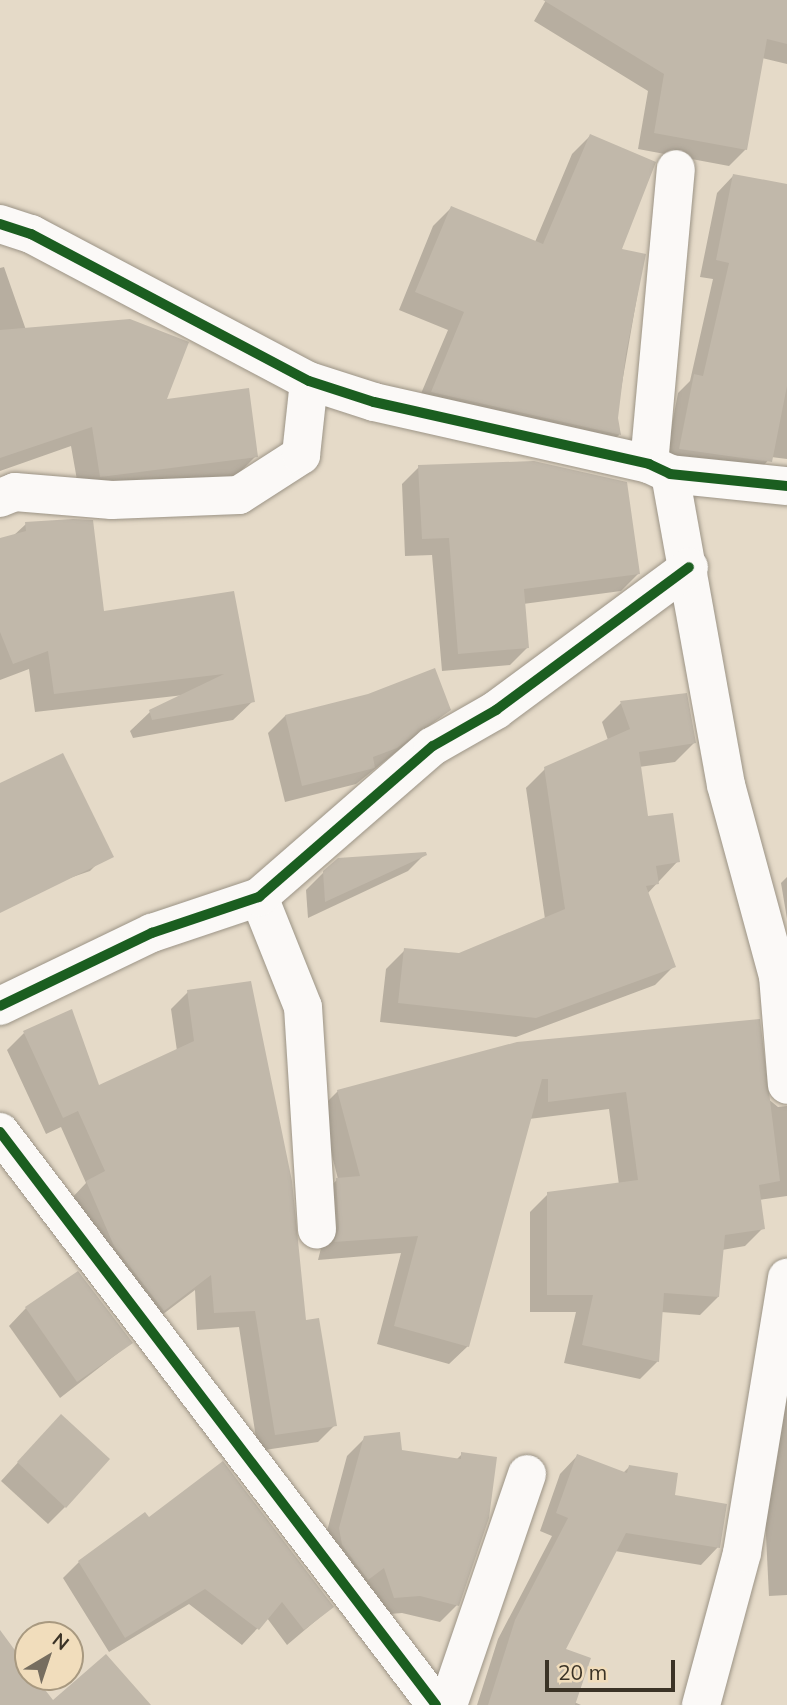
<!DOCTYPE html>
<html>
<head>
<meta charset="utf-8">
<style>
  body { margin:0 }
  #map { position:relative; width:787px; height:1705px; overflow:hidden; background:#e5dac8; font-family:Mulish,sans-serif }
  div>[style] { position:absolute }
  .shadow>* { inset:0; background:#0003 }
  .building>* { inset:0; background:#c1b8aa }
  .roads { filter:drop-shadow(0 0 2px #9c9486) drop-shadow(0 0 2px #9c9486) }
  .minor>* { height:38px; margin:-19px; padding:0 19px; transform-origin:19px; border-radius:19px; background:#fbf9f7 }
  .cycleway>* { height:10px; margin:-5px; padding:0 5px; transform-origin:5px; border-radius:5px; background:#1b5e20 }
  span { translate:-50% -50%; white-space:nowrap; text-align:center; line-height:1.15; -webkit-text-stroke:5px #f1ddbc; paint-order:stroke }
  .north { position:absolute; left:14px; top:1621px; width:70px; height:70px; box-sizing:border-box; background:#f1ddbc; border:2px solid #a89980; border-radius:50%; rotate:39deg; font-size:19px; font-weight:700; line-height:28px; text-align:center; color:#3b3326 }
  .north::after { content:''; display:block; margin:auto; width:24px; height:32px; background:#766d5f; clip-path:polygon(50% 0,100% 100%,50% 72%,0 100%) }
  .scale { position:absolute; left:545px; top:1660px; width:130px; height:32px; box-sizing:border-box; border:4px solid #3b3326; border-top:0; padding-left:9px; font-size:21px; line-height:24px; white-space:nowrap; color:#3b3326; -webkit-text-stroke:5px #f1ddbc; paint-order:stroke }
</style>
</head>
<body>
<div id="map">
  <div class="shadow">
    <div style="clip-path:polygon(546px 0,787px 0,787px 64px,762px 58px,746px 149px,729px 166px,638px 149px,648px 91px,534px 21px)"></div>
    <div style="clip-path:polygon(590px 136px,619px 250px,644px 256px,616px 418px,619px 435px,601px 452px,414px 410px,448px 330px,399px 310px,433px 226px,451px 208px,535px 242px,572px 154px)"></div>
    <div style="clip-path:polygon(733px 176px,787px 186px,787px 459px,771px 457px,753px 478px,664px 466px,678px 393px,690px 381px,713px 279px,700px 277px,717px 193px)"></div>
    <div style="clip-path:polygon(4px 267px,26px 330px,256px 456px,235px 477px,80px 497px,71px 446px,0 471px,0 268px)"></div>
    <div style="clip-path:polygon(419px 467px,638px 574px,621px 591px,523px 604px,527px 648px,510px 665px,442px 671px,432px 555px,405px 556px,402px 484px)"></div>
    <div style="clip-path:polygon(26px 524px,102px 613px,233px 593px,253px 701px,233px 720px,133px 738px,130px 731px,150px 712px,184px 695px,35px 712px,29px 669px,0 680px,0 539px,13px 536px)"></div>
    <div style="clip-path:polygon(621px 703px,694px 743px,675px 762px,639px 767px,647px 818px,678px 861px,647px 894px,674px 966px,655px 985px,516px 1037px,380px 1022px,386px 969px,405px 950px,459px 955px,545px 919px,526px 788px,545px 769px,608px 740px,602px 722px)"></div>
    <div style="clip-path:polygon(449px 710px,356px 784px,285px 802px,268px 733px,285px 716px)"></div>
    <div style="clip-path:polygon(0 785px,109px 852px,90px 871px,0 902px)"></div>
    <div style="clip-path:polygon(423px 856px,408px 871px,308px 918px,306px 890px,324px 872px)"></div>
    <div style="clip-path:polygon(787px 877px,787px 919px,781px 883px)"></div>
    <div style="clip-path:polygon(188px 992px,335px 1425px,318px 1442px,258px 1451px,239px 1327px,197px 1330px,195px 1290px,146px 1327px,70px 1200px,86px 1183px,61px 1127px,46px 1134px,7px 1050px,24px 1033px,98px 1087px,177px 1051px,171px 1009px)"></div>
    <div style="clip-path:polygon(517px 1044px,767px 1098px,778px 1107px,787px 1106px,787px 1196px,759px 1200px,763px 1228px,745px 1246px,722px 1250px,718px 1297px,700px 1315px,661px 1312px,658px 1361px,640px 1379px,564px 1363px,576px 1312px,530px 1312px,530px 1212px,548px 1194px,619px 1185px,609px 1109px,529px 1119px,468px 1346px,449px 1364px,377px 1344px,401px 1253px,318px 1260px,321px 1248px,318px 1198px,338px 1179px,320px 1109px,338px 1091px)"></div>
    <div style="clip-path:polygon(26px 1308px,131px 1343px,60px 1398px,9px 1326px)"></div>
    <div style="clip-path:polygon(787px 1382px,787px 1595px,769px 1596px,764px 1496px)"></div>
    <div style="clip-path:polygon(44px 1434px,65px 1507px,48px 1524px,1px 1481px)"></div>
    <div style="clip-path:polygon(365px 1438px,401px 1451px,456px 1460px,462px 1454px,457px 1605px,440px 1622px,402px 1613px,377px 1615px,323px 1546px,347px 1456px)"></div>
    <div style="clip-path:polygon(577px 1456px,623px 1473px,629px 1467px,673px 1497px,718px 1547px,701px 1565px,615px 1551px,564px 1650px,574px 1702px,581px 1705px,477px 1705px,498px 1639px,552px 1536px,540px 1531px,560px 1474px)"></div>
    <div style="clip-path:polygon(149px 1519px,332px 1607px,287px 1645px,267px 1618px,242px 1645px,189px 1604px,109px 1652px,63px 1578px,79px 1562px)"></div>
  </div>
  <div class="building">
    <div style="clip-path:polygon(543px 0,787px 0,787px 44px,767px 39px,747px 150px,654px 133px,664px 74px)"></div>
    <div style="clip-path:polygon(590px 134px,656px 162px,622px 249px,646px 254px,626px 353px,618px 418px,621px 435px,431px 392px,464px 312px,415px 292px,451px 206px,543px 244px)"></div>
    <div style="clip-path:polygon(733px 174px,787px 184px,787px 386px,772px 462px,679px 449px,694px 374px,703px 376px,729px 263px,716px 260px)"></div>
    <div style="clip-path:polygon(130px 319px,189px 342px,167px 399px,249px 388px,258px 457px,100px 477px,92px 427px,0 458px,0 330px)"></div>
    <div style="clip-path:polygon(534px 461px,627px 482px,640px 574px,524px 589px,529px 648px,458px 654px,449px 538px,422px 539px,418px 465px)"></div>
    <div style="clip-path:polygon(73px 519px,93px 520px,104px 611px,234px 591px,255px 702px,152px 720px,149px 710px,224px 674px,54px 694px,48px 651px,13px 664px,0 632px,0 538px,26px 531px,25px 522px)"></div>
    <div style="clip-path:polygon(435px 668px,451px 710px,397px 748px,373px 757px,375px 768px,302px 786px,285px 715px,368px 694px)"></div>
    <div style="clip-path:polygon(687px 693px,696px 743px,639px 752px,648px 816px,673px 813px,680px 862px,656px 866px,659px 884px,646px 886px,676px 967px,536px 1018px,398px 1003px,404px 948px,459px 953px,565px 909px,544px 767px,630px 729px,620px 701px)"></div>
    <div style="clip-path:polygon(63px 753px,114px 857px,0 913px,0 783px)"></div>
    <div style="clip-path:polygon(426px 852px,427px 855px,325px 902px,323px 871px,338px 858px)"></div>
    <div style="clip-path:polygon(251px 981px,292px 1181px,306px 1320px,319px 1318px,337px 1426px,275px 1435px,255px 1311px,214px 1313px,211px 1275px,164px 1311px,114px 1246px,86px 1181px,105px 1171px,78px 1111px,63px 1118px,23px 1031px,72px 1009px,99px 1085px,194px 1041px,187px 990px)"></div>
    <div style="clip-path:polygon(760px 1019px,780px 1181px,759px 1185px,765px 1229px,725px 1235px,719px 1297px,664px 1293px,659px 1362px,582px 1345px,593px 1295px,547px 1295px,547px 1192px,638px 1180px,626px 1092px,548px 1102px,548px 1079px,542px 1079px,469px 1347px,394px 1326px,418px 1236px,334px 1242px,339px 1229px,336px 1178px,360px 1176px,337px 1090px,517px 1042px)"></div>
    <div style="clip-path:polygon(78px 1271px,133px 1343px,77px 1382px,25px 1307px)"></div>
    <div style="clip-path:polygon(61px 1414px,110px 1459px,66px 1508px,17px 1462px)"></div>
    <div style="clip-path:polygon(400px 1432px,402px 1450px,461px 1459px,461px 1452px,497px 1457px,489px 1518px,459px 1606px,420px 1596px,394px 1598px,384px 1568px,368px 1580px,342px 1545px,339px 1528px,364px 1436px)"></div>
    <div style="clip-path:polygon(577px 1454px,627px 1473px,629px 1465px,678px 1473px,675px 1495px,727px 1504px,720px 1548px,626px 1533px,566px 1649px,591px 1658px,575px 1705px,488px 1705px,515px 1620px,568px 1518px,556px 1513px)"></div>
    <div style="clip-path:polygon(223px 1461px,334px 1607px,304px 1630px,282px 1602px,259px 1630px,205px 1589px,125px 1638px,78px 1561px,145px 1512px,149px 1517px)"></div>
    <div style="clip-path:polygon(0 1630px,28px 1668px,28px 1677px,35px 1677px,53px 1700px,106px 1654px,151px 1705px,0 1705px)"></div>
  </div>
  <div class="roads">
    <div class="minor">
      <div style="left:0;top:224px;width:33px;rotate:18deg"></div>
      <div style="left:31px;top:234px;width:314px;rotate:27.9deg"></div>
      <div style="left:309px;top:381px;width:68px;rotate:17.9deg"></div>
      <div style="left:374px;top:402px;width:282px;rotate:12.7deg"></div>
      <div style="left:649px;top:464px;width:23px;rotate:25deg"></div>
      <div style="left:670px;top:474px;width:118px;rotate:5.9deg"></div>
      <div style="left:649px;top:464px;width:296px;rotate:-84.8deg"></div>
      <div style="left:670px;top:474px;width:316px;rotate:79.8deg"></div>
      <div style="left:726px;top:785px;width:198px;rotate:74.8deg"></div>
      <div style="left:778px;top:976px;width:109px;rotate:85.3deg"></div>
      <div style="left:0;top:498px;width:16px;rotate:-22deg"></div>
      <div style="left:15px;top:492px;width:97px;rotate:4.7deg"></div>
      <div style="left:112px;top:500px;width:127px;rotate:-2.3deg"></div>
      <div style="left:239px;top:495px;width:74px;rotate:-32.8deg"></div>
      <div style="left:301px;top:455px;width:74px;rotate:-83.8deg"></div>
      <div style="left:259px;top:897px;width:118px;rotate:68.2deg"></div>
      <div style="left:303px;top:1007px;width:223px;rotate:86.4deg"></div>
      <div style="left:0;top:1006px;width:169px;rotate:-25.7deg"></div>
      <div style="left:152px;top:933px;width:113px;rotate:-18.6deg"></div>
      <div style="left:259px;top:897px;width:230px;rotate:-41deg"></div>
      <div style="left:433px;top:746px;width:73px;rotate:-29.7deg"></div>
      <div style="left:496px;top:710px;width:240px;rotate:-36.5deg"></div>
      <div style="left:0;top:1132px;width:720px;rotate:52.73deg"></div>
      <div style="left:448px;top:1705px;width:244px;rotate:-71.1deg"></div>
      <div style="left:701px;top:1705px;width:157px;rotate:-74.9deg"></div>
      <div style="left:742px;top:1553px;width:279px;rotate:-80.7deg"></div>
    </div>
  </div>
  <div class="cycleway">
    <div style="left:0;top:224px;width:33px;rotate:18deg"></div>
    <div style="left:31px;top:234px;width:314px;rotate:27.9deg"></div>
    <div style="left:309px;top:381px;width:68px;rotate:17.9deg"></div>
    <div style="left:374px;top:402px;width:282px;rotate:12.7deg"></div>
    <div style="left:649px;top:464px;width:23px;rotate:25deg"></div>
    <div style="left:670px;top:474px;width:118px;rotate:5.9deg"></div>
    <div style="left:0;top:1006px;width:169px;rotate:-25.7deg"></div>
    <div style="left:152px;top:933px;width:113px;rotate:-18.6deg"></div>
    <div style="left:259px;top:897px;width:230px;rotate:-41deg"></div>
    <div style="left:433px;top:746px;width:73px;rotate:-29.7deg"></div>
    <div style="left:496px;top:710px;width:240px;rotate:-36.5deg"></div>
    <div style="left:0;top:1132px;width:720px;rotate:52.73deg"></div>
  </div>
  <div class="north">N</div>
  <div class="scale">20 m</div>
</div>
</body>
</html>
